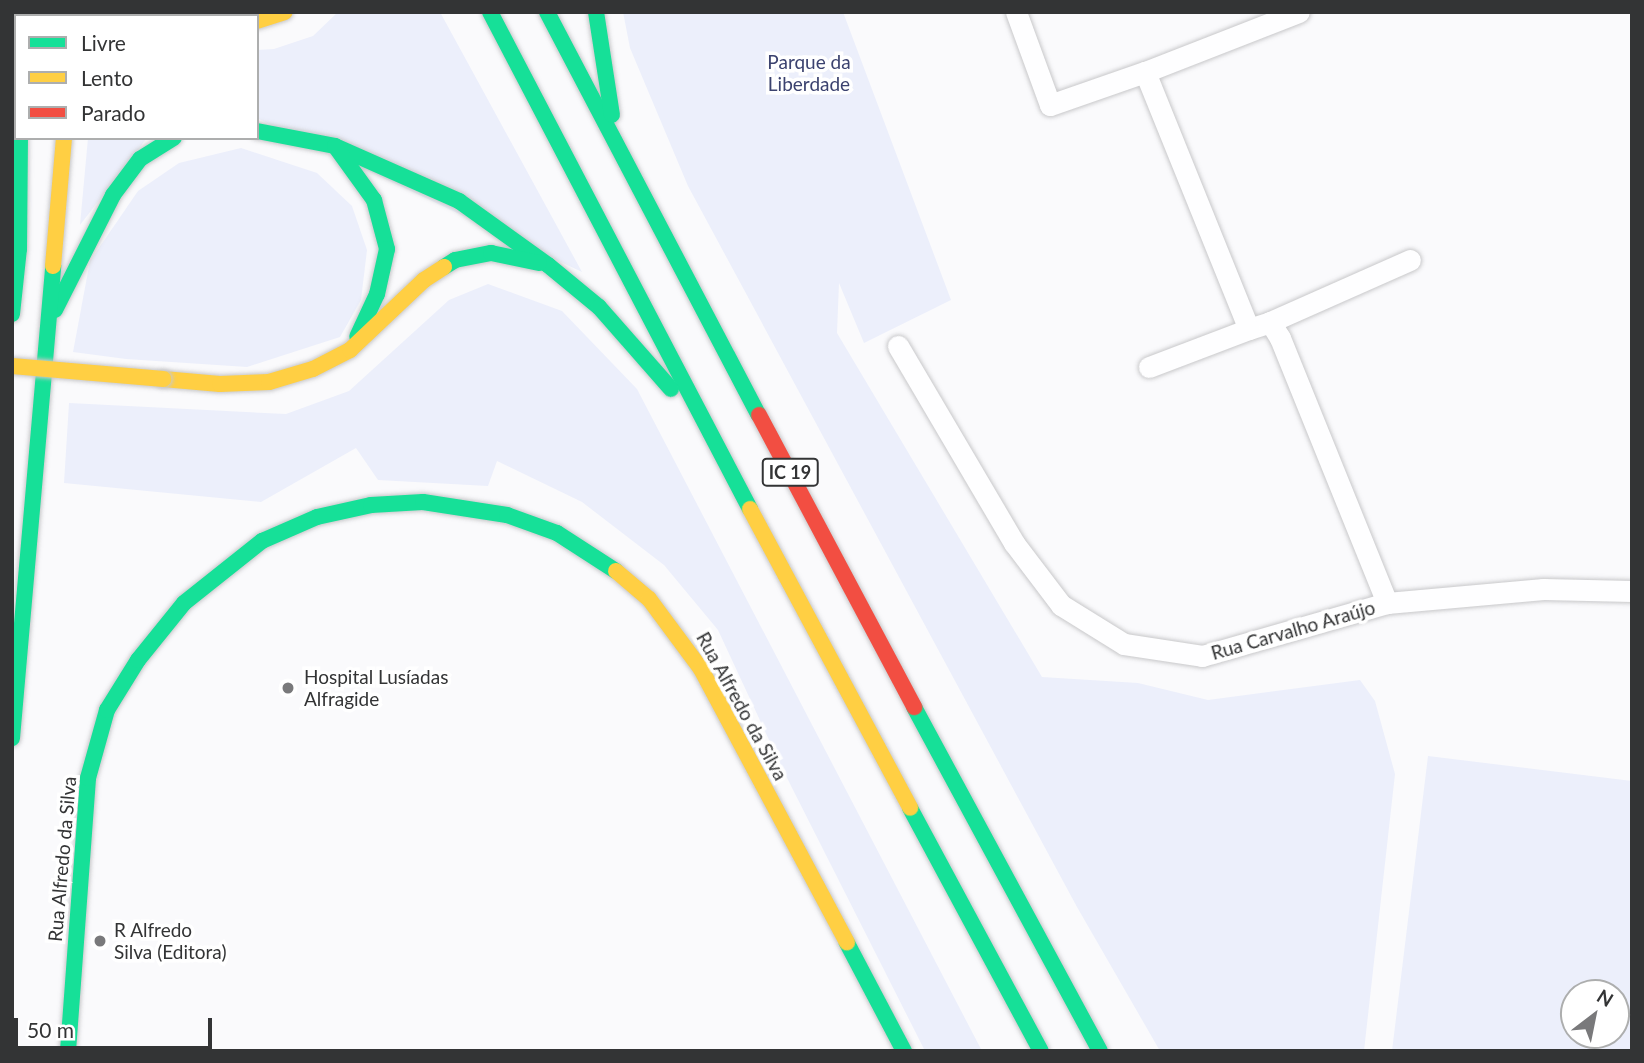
<!DOCTYPE html>
<html>
<head>
<meta charset="utf-8">
<style>
  body { margin:0 }
  #map { position:relative; width:1644px; height:1063px; overflow:hidden; background:#fafafc; font-family:Lato,sans-serif }
  div>[style] { position:absolute }
  .green>* { inset:0; background:#eceffb }
  .roads { filter:drop-shadow(0 0 2px #c8c8ca) drop-shadow(0 0 2px #c8c8ca) }
  .street>* { height:21px; margin:-10.5px; padding:0 10.5px; transform-origin:10.5px; border-radius:10.5px; background:#fefeff }
  .fast>* { height:16px; margin:-8px; padding:0 8px; transform-origin:8px; border-radius:8px; background:#16e098 }
  .slow>* { height:16px; margin:-8px; padding:0 8px; transform-origin:8px; border-radius:8px; background:#ffcf43 }
  .jam>* { height:16px; margin:-8px; padding:0 8px; transform-origin:8px; border-radius:8px; background:#f24e42 }
  .bridges { filter:drop-shadow(0 0 2px #c8c8ca) drop-shadow(0 0 2px #c8c8ca) }
  .slow-bridge>* { height:16px; margin:-8px; padding:0 8px; transform-origin:8px; border-radius:8px; background:#ffcf43 }
  .dots>* { width:19px; height:19px; translate:-50% -50%; box-sizing:border-box; border:4px solid #fff; border-radius:50% }
  span { translate:-50% -50%; white-space:nowrap; text-align:center; line-height:1.15; -webkit-text-stroke:7px #fff; paint-order:stroke }
  .shield-label span { padding:2px 5px; background:#fff; border:2px solid; border-radius:5px; -webkit-text-stroke-width:0 }
  .shield-label { font-size:18px; color:#333435; font-weight:700 }
  .park-label { font-size:19px; color:#3b426f }
  .street-label { font-size:19px; color:#333435 }
  .poi-label { font-size:19px; color:#333435 }
  .left { translate:0 -50%; text-align:left }
  .frame { position:absolute; inset:0; border:14px solid #333435; pointer-events:none }
  .legend { position:absolute; left:14px; top:14px; width:245px; height:126px; box-sizing:border-box; background:#fff; border:2px solid #adaeae; margin:0; padding:9px 12px; list-style:none; font-size:21px; color:#333435 }
  .legend li { display:flex; align-items:center; gap:14px; height:35px }
  .legend b { width:35px; border:2px solid #adaeae }
  .north { position:absolute; left:1560px; top:979px; width:70px; height:70px; box-sizing:border-box; background:#fff; border:2px solid #adaeae; border-radius:50%; rotate:32deg; font-size:19px; font-weight:700; line-height:28px; text-align:center; color:#333435 }
  .north::after { content:''; display:block; margin:auto; width:24px; height:32px; background:#79797b; clip-path:polygon(50% 0,100% 100%,50% 72%,0 100%) }
  .scale { position:absolute; left:14px; top:1018px; width:198px; height:32px; box-sizing:border-box; border:4px solid #333435; border-top:0; padding-left:9px; font-size:21px; line-height:24px; white-space:nowrap; color:#333435; -webkit-text-stroke:5px #fff; paint-order:stroke }
</style>
</head>
<body>
<div id="map">
  <div class="green">
    <div style="clip-path:polygon(338px 12px,440px 12px,582px 272px,257px 118px,257px 50px,274px 49px,313px 36px)"></div>
    <div style="clip-path:polygon(623px 12px,843px 12px,951px 300px,864px 343px,839px 283px,837px 333px,1042px 677px,1138px 683px,1208px 700px,1360px 680px,1375px 701px,1395px 774px,1364px 1051px,1160px 1051px,1077px 907px,688px 186px,630px 48px)"></div>
    <div style="clip-path:polygon(88px 138px,147px 138px,80px 225px)"></div>
    <div style="clip-path:polygon(241px 148px,317px 173px,352px 206px,367px 250px,361px 300px,340px 337px,247px 367px,126px 359px,73px 352px,90px 261px,138px 191px,179px 163px)"></div>
    <div style="clip-path:polygon(488px 284px,562px 311px,637px 389px,982px 1051px,925px 1051px,783px 770px,718px 630px,664px 565px,582px 502px,497px 461px,488px 486px,378px 480px,356px 448px,261px 502px,64px 483px,69px 403px,286px 414px,349px 391px,449px 300px)"></div>
    <div style="clip-path:polygon(evenodd,1428px 756px,1632px 781px,1632px 1051px,1392px 1051px,1428px 756px,1574px 993px,1616px 993px,1616px 1035px,1574px 1035px,1574px 993px)"></div>
  </div>
  <div class="roads">
    <div class="street">
      <div style="left:1016px;top:12px;width:99px;rotate:69.9deg"></div>
      <div style="left:1050px;top:105px;width:101px;rotate:-19.2deg"></div>
      <div style="left:1145px;top:72px;width:165px;rotate:-21.3deg"></div>
      <div style="left:1145px;top:72px;width:277px;rotate:68deg"></div>
      <div style="left:1249px;top:329px;width:22px;rotate:-18deg"></div>
      <div style="left:1270px;top:322px;width:19px;rotate:58deg"></div>
      <div style="left:1280px;top:338px;width:286px;rotate:68deg"></div>
      <div style="left:1270px;top:322px;width:153px;rotate:-23.9deg"></div>
      <div style="left:898px;top:346px;width:229px;rotate:59.5deg"></div>
      <div style="left:1014px;top:543px;width:78px;rotate:52.8deg"></div>
      <div style="left:1061px;top:605px;width:74px;rotate:31.8deg"></div>
      <div style="left:1124px;top:644px;width:79px;rotate:8.7deg"></div>
      <div style="left:1202px;top:656px;width:192px;rotate:-16deg"></div>
      <div style="left:1387px;top:603px;width:157px;rotate:-5.1deg"></div>
      <div style="left:1543px;top:589px;width:89px;rotate:1.3deg"></div>
      <div style="left:1149px;top:367px;width:107px;rotate:-20.8deg"></div>
    </div>
    <div class="fast">
      <div style="left:30px;top:12px;width:4px;rotate:90deg"></div>
      <div style="left:182px;top:12px;width:11px;rotate:22deg"></div>
      <div style="left:490px;top:12px;width:561px;rotate:62.38deg"></div>
      <div style="left:547px;top:12px;width:455px;rotate:62.3deg"></div>
      <div style="left:596px;top:12px;width:104px;rotate:81.2deg"></div>
      <div style="left:72px;top:16px;width:4px;rotate:-76deg"></div>
      <div style="left:257px;top:131px;width:79px;rotate:10.9deg"></div>
      <div style="left:335px;top:146px;width:136px;rotate:23.9deg"></div>
      <div style="left:459px;top:201px;width:110px;rotate:35.7deg"></div>
      <div style="left:548px;top:265px;width:66px;rotate:39.5deg"></div>
      <div style="left:599px;top:307px;width:109px;rotate:48.7deg"></div>
      <div style="left:335px;top:146px;width:67px;rotate:54.2deg"></div>
      <div style="left:374px;top:200px;width:51px;rotate:75.1deg"></div>
      <div style="left:387px;top:249px;width:46px;rotate:102.5deg"></div>
      <div style="left:377px;top:294px;width:47px;rotate:114.9deg"></div>
      <div style="left:444px;top:267px;width:13px;rotate:-32deg"></div>
      <div style="left:455px;top:260px;width:37px;rotate:-11deg"></div>
      <div style="left:491px;top:253px;width:49px;rotate:11.8deg"></div>
      <div style="left:55px;top:310px;width:129px;rotate:-63.2deg"></div>
      <div style="left:113px;top:195px;width:45px;rotate:-53.1deg"></div>
      <div style="left:140px;top:159px;width:40px;rotate:-32deg"></div>
      <div style="left:12px;top:314px;width:65px;rotate:-83.9deg"></div>
      <div style="left:19px;top:249px;width:111px;rotate:-89.5deg"></div>
      <div style="left:914px;top:707px;width:391px;rotate:61.6deg"></div>
      <div style="left:12px;top:738px;width:474px;rotate:-85deg"></div>
      <div style="left:910px;top:808px;width:276px;rotate:61.7deg"></div>
      <div style="left:847px;top:943px;width:122px;rotate:62.2deg"></div>
      <div style="left:68px;top:1051px;width:274px;rotate:-85.8deg"></div>
      <div style="left:88px;top:778px;width:71px;rotate:-74.4deg"></div>
      <div style="left:107px;top:710px;width:59px;rotate:-58.2deg"></div>
      <div style="left:138px;top:660px;width:73px;rotate:-51.1deg"></div>
      <div style="left:184px;top:603px;width:100px;rotate:-38.5deg"></div>
      <div style="left:262px;top:541px;width:60px;rotate:-23.6deg"></div>
      <div style="left:317px;top:517px;width:55px;rotate:-12.5deg"></div>
      <div style="left:371px;top:505px;width:52px;rotate:-3.3deg"></div>
      <div style="left:423px;top:502px;width:85px;rotate:8.8deg"></div>
      <div style="left:507px;top:515px;width:53px;rotate:19.8deg"></div>
      <div style="left:557px;top:533px;width:70px;rotate:32.8deg"></div>
    </div>
    <div class="slow">
      <div style="left:257px;top:21px;width:29px;rotate:-18deg"></div>
      <div style="left:53px;top:266px;width:128px;rotate:-85.1deg"></div>
      <div style="left:163px;top:379px;width:57px;rotate:5deg"></div>
      <div style="left:220px;top:384px;width:49px;rotate:-2.3deg"></div>
      <div style="left:269px;top:382px;width:46px;rotate:-16.5deg"></div>
      <div style="left:313px;top:369px;width:42px;rotate:-27.2deg"></div>
      <div style="left:350px;top:350px;width:102px;rotate:-43.4deg"></div>
      <div style="left:424px;top:280px;width:24px;rotate:-33deg"></div>
      <div style="left:750px;top:509px;width:339px;rotate:61.8deg"></div>
      <div style="left:616px;top:571px;width:43px;rotate:40.3deg"></div>
      <div style="left:649px;top:599px;width:87px;rotate:53.4deg"></div>
      <div style="left:701px;top:669px;width:310px;rotate:61.9deg"></div>
    </div>
    <div class="jam">
      <div style="left:759px;top:415px;width:331px;rotate:62deg"></div>
    </div>
  </div>
  <div class="bridges">
    <div class="slow-bridge">
      <div style="left:12px;top:366px;width:152px;rotate:4.9deg"></div>
    </div>
  </div>
  <div class="dots">
    <div style="left:288px;top:688px;background:#79797b"></div>
    <div style="left:100px;top:941px;background:#79797b"></div>
  </div>
  <div class="shield-label">
    <span style="left:790px;top:472px">IC 19</span>
  </div>
  <div class="park-label">
    <span style="left:809px;top:73px">Parque da<br>Liberdade</span>
  </div>
  <div class="street-label">
    <span style="left:1293px;top:630px;rotate:-16deg">Rua Carvalho Araújo</span>
    <span style="left:742px;top:706px;rotate:61deg">Rua Alfredo da Silva</span>
    <span style="left:62px;top:859px;rotate:-85deg">Rua Alfredo da Silva</span>
  </div>
  <div class="poi-label">
    <span class="left" style="left:304px;top:688px">Hospital Lusíadas<br>Alfragide</span>
    <span class="left" style="left:114px;top:941px">R Alfredo<br>Silva (Editora)</span>
  </div>
  <div class="frame"></div>
  <ul class="legend">
  <li><b style="height:9px;background:#16e098"></b>Livre</li>
  <li><b style="height:9px;background:#ffcf43"></b>Lento</li>
  <li><b style="height:9px;background:#f24e42"></b>Parado</li>
  </ul>
  <div class="north">N</div>
  <div class="scale">50 m</div>
</div>
</body>
</html>
